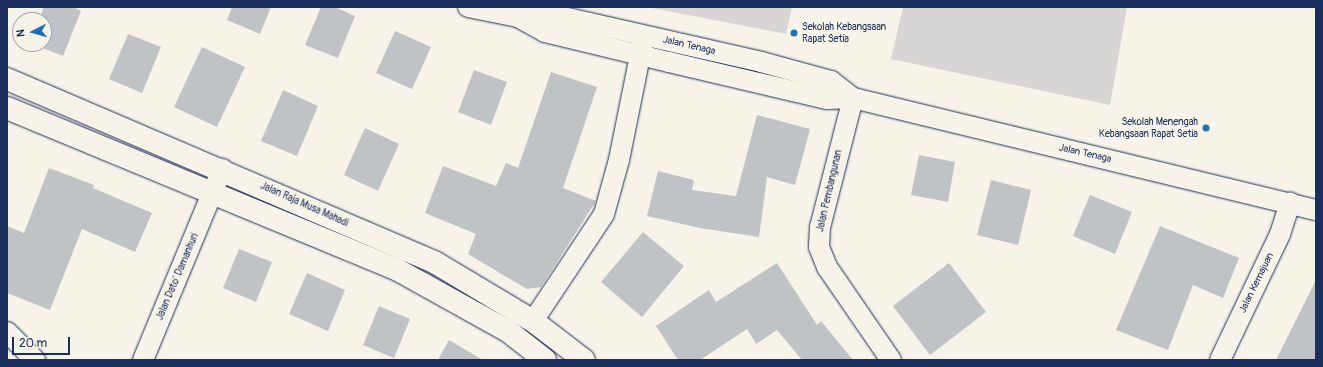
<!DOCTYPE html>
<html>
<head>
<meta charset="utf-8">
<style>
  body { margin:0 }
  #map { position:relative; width:1323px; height:367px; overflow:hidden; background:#f7f3e8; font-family:Pangolin,sans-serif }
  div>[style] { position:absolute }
  .green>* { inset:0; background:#d7d6d4 }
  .building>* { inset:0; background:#c0c3c5 }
  .roads { filter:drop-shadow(0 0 1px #1b2f5e) drop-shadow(0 0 1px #1b2f5e) }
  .minor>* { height:20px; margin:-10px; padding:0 10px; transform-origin:10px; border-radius:10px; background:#f7f3e8 }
  .major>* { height:22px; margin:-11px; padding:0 11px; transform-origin:11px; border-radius:11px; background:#f7f3e8 }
  .dots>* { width:11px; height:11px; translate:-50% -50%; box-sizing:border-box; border:2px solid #f7f3e8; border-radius:50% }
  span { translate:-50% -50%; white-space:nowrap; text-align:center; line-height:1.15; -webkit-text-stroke:4px #f7f3e8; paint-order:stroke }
  .poi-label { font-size:10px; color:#1b2f5e }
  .left { translate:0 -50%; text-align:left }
  .right { translate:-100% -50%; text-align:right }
  .street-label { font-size:10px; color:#1b2f5e }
  .frame { position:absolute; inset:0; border:8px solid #1b2f5e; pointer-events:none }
  .north { position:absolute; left:12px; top:12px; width:40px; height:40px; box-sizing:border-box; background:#f7f3e8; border:1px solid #9fa5b1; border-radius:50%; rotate:264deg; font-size:11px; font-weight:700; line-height:16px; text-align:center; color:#1b2f5e }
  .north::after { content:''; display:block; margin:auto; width:14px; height:18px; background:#1f6fb2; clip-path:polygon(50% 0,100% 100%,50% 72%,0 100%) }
  .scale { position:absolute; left:12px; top:337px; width:58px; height:18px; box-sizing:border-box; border:2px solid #1b2f5e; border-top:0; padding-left:5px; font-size:12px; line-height:14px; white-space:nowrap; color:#1b2f5e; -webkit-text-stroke:3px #f7f3e8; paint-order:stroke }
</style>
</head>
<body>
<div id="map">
  <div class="green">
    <div style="clip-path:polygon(647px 7px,792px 7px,786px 34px)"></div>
    <div style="clip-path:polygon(903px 7px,1127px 7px,1110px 105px,891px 59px)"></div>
  </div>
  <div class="building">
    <div style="clip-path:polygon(44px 7px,73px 7px,81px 11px,63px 56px,33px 44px,44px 44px,44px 20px,39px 20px)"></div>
    <div style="clip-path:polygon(232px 7px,271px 7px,260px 34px,227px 20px)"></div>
    <div style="clip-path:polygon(321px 7px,335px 7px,355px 16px,338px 58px,305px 45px)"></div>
    <div style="clip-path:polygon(395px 31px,431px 47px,412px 89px,376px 73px)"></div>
    <div style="clip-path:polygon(128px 34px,161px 47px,142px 93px,109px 79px)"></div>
    <div style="clip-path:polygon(202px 47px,245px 67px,217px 127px,174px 107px)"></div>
    <div style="clip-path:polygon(474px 70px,507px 82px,491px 125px,458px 112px)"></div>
    <div style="clip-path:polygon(551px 72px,597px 87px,563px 188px,596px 201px,541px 287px,527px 289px,468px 254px,476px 234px,425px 213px,443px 166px,496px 186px,506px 163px,518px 168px)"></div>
    <div style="clip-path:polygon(283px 90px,318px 106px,297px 156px,261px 141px)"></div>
    <div style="clip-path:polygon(757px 115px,810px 129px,795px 185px,767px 177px,759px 237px,700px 228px,647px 216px,658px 171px,694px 180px,692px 190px,736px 196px)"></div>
    <div style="clip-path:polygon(365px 128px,399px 144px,378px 191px,344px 175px)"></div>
    <div style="clip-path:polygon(919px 155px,955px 162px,948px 202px,911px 195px)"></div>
    <div style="clip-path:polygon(49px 168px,94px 185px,93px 188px,152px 213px,135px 252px,82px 229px,50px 310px,7px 293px,7px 226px,24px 233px)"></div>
    <div style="clip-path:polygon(991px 180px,1031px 190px,1018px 245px,977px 235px)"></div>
    <div style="clip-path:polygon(1090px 195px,1132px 212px,1115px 254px,1073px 236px)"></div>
    <div style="clip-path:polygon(1160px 226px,1239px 258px,1223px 298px,1193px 285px,1168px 350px,1116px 330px)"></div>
    <div style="clip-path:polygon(643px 232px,684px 266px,642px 317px,601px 282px)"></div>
    <div style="clip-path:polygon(239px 249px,272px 262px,256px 302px,223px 288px)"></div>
    <div style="clip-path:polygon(777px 263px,817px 325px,821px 321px,853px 360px,802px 360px,777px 330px,756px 344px,747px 329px,700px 360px,678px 360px,656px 326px,709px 290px,716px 302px)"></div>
    <div style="clip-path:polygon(949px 263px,986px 312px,930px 355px,893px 306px)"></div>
    <div style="clip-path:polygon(307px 273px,345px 290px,328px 331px,289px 314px)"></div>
    <div style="clip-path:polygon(1316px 280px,1316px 360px,1276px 360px)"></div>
    <div style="clip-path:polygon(379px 306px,410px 319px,394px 358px,363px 345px)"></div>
    <div style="clip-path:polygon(449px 340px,483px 360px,438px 360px)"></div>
  </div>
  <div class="roads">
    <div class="minor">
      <div style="left:468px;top:7px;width:51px;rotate:11.3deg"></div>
      <div style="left:518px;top:17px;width:32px;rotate:-5deg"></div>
      <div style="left:550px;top:14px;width:216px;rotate:12.8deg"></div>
      <div style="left:761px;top:62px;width:73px;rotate:15.2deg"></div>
      <div style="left:831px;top:81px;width:28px;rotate:38deg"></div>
      <div style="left:518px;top:17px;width:31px;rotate:29deg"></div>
      <div style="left:545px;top:32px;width:128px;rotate:13.6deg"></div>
      <div style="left:669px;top:62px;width:162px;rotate:13.2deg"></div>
      <div style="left:827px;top:99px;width:26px;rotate:-2deg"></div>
      <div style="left:853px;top:98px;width:476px;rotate:13.6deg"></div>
      <div style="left:853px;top:98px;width:133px;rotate:104.3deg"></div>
      <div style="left:820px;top:227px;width:20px;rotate:93deg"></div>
      <div style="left:819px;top:247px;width:22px;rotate:68deg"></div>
      <div style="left:827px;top:267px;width:113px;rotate:55.5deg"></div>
      <div style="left:533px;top:321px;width:128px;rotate:-56.4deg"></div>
      <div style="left:604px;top:214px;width:56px;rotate:-74.5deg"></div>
      <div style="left:619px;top:160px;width:121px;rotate:-78.6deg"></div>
      <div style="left:7px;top:332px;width:40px;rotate:45deg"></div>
      <div style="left:143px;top:360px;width:207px;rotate:-67.5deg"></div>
      <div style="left:1220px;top:360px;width:140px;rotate:-64.5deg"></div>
      <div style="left:1280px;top:234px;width:33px;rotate:-72deg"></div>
    </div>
    <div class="major">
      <div style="left:7px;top:79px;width:467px;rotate:23.2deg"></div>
      <div style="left:436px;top:263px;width:113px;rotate:30.9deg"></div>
      <div style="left:533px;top:321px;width:64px;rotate:37.4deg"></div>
      <div style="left:7px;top:108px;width:421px;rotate:22.5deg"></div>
      <div style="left:396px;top:269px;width:128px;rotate:29deg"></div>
      <div style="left:508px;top:331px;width:47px;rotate:38.1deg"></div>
    </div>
  </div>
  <div class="dots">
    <div style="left:794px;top:33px;background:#1f6fb2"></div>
    <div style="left:1206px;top:128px;background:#1f6fb2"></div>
  </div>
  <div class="poi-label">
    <span class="left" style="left:802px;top:33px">Sekolah Kebangsaan<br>Rapat Setia</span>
    <span class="right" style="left:1198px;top:128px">Sekolah Menengah<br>Kebangsaan Rapat Setia</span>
  </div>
  <div class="street-label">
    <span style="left:689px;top:46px;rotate:13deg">Jalan Tenaga</span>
    <span style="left:1085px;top:154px;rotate:13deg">Jalan Tenaga</span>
    <span style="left:830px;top:191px;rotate:-77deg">Jalan Pembangunan</span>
    <span style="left:304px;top:205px;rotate:24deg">Jalan Raja Musa Mahadi</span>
    <span style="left:178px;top:277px;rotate:-67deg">Jalan Dato' Damanhuri</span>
    <span style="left:1257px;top:283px;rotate:-64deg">Jalan Kemajuan</span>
  </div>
  <div class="frame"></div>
  <div class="north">N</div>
  <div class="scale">20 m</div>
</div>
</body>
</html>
